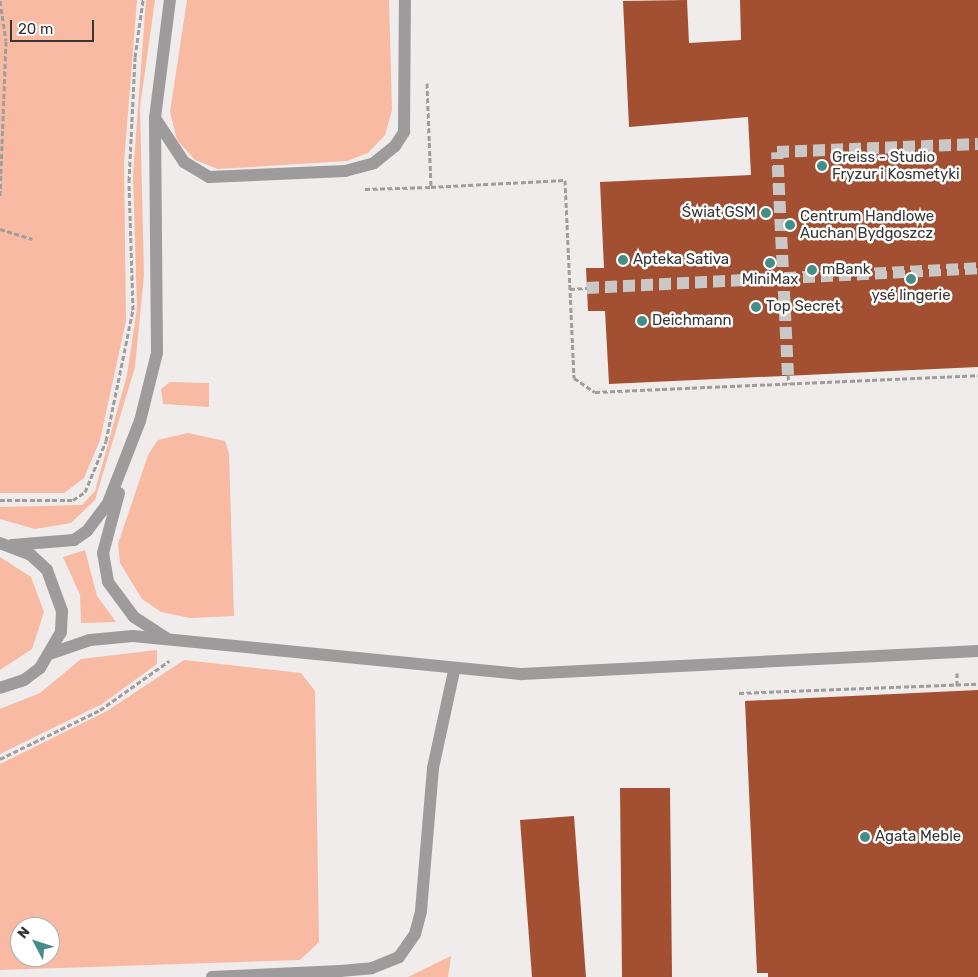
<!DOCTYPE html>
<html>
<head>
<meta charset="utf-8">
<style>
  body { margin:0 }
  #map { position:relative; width:978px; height:977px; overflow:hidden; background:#efeceb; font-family:Rubik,sans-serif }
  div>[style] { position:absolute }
  .green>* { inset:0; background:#f9baa3 }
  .building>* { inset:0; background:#a25031 }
  .minor-tunnel>* { height:12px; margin-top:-6px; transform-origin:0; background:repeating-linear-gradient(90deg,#cac8c7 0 12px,transparent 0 18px) }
  .path>* { height:3px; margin-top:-1.5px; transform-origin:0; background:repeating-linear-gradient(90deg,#a09e9d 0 5px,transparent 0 7.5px) }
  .minor>* { height:12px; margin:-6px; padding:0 6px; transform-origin:6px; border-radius:6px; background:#9d9b9b }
  .dots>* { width:14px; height:14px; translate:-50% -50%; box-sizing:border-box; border:2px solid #fff; border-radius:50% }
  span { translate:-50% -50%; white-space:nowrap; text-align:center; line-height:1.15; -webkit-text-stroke:5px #fff; paint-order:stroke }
  .poi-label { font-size:15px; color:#373635 }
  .left { translate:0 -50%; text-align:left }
  .right { translate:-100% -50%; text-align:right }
  .north { position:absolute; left:10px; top:917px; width:50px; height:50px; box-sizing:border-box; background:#fff; border:1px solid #afafae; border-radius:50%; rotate:310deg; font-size:14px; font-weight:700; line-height:20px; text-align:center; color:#373635 }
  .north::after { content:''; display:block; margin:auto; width:18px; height:22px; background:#458d89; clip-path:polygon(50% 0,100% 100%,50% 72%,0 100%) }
  .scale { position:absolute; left:10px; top:20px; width:84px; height:22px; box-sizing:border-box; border:2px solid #373635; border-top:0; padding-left:6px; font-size:15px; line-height:18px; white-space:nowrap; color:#373635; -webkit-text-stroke:4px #fff; paint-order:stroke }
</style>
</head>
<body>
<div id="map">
  <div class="green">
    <div style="clip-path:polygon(0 0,137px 0,124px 163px,126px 321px,100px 440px,84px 478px,64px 493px,0 493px)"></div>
    <div style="clip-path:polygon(146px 0,155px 0,140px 107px,144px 275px,135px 367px,95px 500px,71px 523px,35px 529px,0 519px,0 507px,82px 505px,95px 491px,127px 375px,137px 308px,133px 175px)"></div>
    <div style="clip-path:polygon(187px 0,389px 0,392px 110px,385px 135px,368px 153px,347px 161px,218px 169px,195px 160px,177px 140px,170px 112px)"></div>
    <div style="clip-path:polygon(170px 382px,209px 383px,209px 407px,163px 404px,161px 389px)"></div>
    <div style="clip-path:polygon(188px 433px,225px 441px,229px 454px,234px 616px,190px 618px,161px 612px,142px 599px,120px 563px,118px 544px,148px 455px,158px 440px)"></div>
    <div style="clip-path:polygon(85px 550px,97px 596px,116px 622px,81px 623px,80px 595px,63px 557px)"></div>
    <div style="clip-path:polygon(0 557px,31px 577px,44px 612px,32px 649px,0 670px)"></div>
    <div style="clip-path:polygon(157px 650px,157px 664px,102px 704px,0 754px,0 709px,40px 693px,81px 659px)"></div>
    <div style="clip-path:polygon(evenodd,184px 660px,301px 673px,315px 691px,319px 942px,300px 960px,0 970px,0 764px,107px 711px,184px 660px,20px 927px,50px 927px,50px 957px,20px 957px,20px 927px)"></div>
    <div style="clip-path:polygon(451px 956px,448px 977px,408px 977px)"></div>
  </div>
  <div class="building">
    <div style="clip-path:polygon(687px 0,689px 43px,741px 40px,740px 0,978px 0,978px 367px,609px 384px,605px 311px,588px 311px,586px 268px,604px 268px,600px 182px,751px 175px,748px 117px,629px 127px,623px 1px)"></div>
    <div style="clip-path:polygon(978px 690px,978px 977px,768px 977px,768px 973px,757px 973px,745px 701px)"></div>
    <div style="clip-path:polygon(620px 788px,670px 788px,672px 977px,622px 977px)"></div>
    <div style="clip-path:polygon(574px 816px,586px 977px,532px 977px,520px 820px)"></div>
  </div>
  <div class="minor-tunnel">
    <div style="left:587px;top:288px;width:392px;rotate:-2.9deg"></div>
    <div style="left:788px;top:375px;width:223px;rotate:-92.8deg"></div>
    <div style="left:777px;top:152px;width:201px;rotate:-2.3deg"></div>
  </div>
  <div class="path">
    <div style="left:0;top:1px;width:40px;rotate:81.5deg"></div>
    <div style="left:6px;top:41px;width:156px;rotate:92.2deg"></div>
    <div style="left:427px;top:83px;width:104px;rotate:87.8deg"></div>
    <div style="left:431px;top:187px;width:134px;rotate:-3deg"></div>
    <div style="left:565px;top:180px;width:198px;rotate:87.4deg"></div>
    <div style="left:574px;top:378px;width:25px;rotate:34deg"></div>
    <div style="left:595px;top:392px;width:383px;rotate:-2.5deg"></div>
    <div style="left:365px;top:189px;width:66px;rotate:-1.7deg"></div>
    <div style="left:0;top:229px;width:34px;rotate:17deg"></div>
    <div style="left:570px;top:289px;width:17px;rotate:-3deg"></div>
    <div style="left:788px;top:375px;width:9px;rotate:84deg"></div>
    <div style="left:0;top:500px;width:73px"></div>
    <div style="left:73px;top:500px;width:14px;rotate:-34deg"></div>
    <div style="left:85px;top:492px;width:55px;rotate:-67.6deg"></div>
    <div style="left:106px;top:441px;width:134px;rotate:-78.4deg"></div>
    <div style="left:133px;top:310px;width:129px;rotate:-91.8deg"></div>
    <div style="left:129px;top:181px;width:124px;rotate:-87.2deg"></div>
    <div style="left:135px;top:57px;width:58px;rotate:-82deg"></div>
    <div style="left:957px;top:673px;width:12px;rotate:90deg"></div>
    <div style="left:739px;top:693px;width:239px;rotate:-2.2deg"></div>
    <div style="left:0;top:759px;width:111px;rotate:-26.1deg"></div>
    <div style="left:100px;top:710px;width:85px;rotate:-35.4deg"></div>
  </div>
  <div class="minor">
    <div style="left:155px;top:118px;width:53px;rotate:56.6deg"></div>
    <div style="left:184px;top:162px;width:29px;rotate:31deg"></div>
    <div style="left:209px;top:177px;width:136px;rotate:-2.5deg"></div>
    <div style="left:345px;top:171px;width:30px;rotate:-15deg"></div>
    <div style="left:374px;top:163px;width:27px;rotate:-39deg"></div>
    <div style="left:395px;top:146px;width:17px;rotate:-57deg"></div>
    <div style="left:404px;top:132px;width:132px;rotate:-89.6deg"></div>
    <div style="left:119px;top:493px;width:62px;rotate:104.9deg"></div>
    <div style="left:103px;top:553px;width:29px;rotate:80deg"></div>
    <div style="left:108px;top:582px;width:44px;rotate:53.4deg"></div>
    <div style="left:134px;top:617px;width:38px;rotate:33deg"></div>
    <div style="left:0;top:543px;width:33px;rotate:21deg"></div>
    <div style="left:31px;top:555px;width:22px;rotate:43deg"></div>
    <div style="left:47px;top:570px;width:44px;rotate:69.9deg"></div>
    <div style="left:62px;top:611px;width:21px;rotate:93deg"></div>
    <div style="left:61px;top:632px;width:42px;rotate:120.3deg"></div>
    <div style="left:40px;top:668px;width:20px;rotate:143deg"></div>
    <div style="left:24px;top:680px;width:25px;rotate:162deg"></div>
    <div style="left:12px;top:545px;width:62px;rotate:-4.6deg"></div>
    <div style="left:74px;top:540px;width:16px;rotate:-35deg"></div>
    <div style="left:87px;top:531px;width:35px;rotate:-53deg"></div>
    <div style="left:108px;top:503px;width:88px;rotate:-68.7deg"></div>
    <div style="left:140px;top:421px;width:70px;rotate:-76deg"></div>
    <div style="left:157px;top:353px;width:235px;rotate:-90.5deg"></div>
    <div style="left:155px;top:118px;width:119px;rotate:-82.8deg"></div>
    <div style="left:52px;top:653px;width:40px;rotate:-18.9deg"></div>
    <div style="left:90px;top:640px;width:43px;rotate:-5.3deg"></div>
    <div style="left:133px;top:636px;width:391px;rotate:5.6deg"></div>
    <div style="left:522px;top:674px;width:457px;rotate:-2.9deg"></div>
    <div style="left:212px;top:977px;width:128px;rotate:-2.7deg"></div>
    <div style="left:340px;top:971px;width:32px;rotate:-5deg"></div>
    <div style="left:372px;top:968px;width:29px;rotate:-22deg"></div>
    <div style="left:399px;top:957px;width:28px;rotate:-55deg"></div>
    <div style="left:415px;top:934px;width:24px;rotate:-75deg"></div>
    <div style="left:421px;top:911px;width:144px;rotate:-85.2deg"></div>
    <div style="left:433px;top:768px;width:99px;rotate:-77.8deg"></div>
  </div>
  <div class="dots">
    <div style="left:822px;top:166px;background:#458d89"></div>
    <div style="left:766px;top:213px;background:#458d89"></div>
    <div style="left:790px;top:225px;background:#458d89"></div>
    <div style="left:623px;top:260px;background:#458d89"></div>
    <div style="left:770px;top:263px;background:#458d89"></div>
    <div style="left:812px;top:270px;background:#458d89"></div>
    <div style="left:911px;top:279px;background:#458d89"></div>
    <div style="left:756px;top:307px;background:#458d89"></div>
    <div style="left:642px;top:321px;background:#458d89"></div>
    <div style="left:865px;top:837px;background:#458d89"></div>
  </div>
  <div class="poi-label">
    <span class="left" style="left:832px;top:166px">Greiss - Studio<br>Fryzur i Kosmetyki</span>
    <span class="right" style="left:756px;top:213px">Świat GSM</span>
    <span class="left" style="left:800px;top:225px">Centrum Handlowe<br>Auchan Bydgoszcz</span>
    <span class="left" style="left:633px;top:260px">Apteka Sativa</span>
    <span class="left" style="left:822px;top:270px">mBank</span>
    <span style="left:770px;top:280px">MiniMax</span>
    <span style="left:911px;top:296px">ysé lingerie</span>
    <span class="left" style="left:766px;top:307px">Top Secret</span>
    <span class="left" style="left:652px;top:321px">Deichmann</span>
    <span class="left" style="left:875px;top:837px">Agata Meble</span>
  </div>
  <div class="north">N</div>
  <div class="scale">20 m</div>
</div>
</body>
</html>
